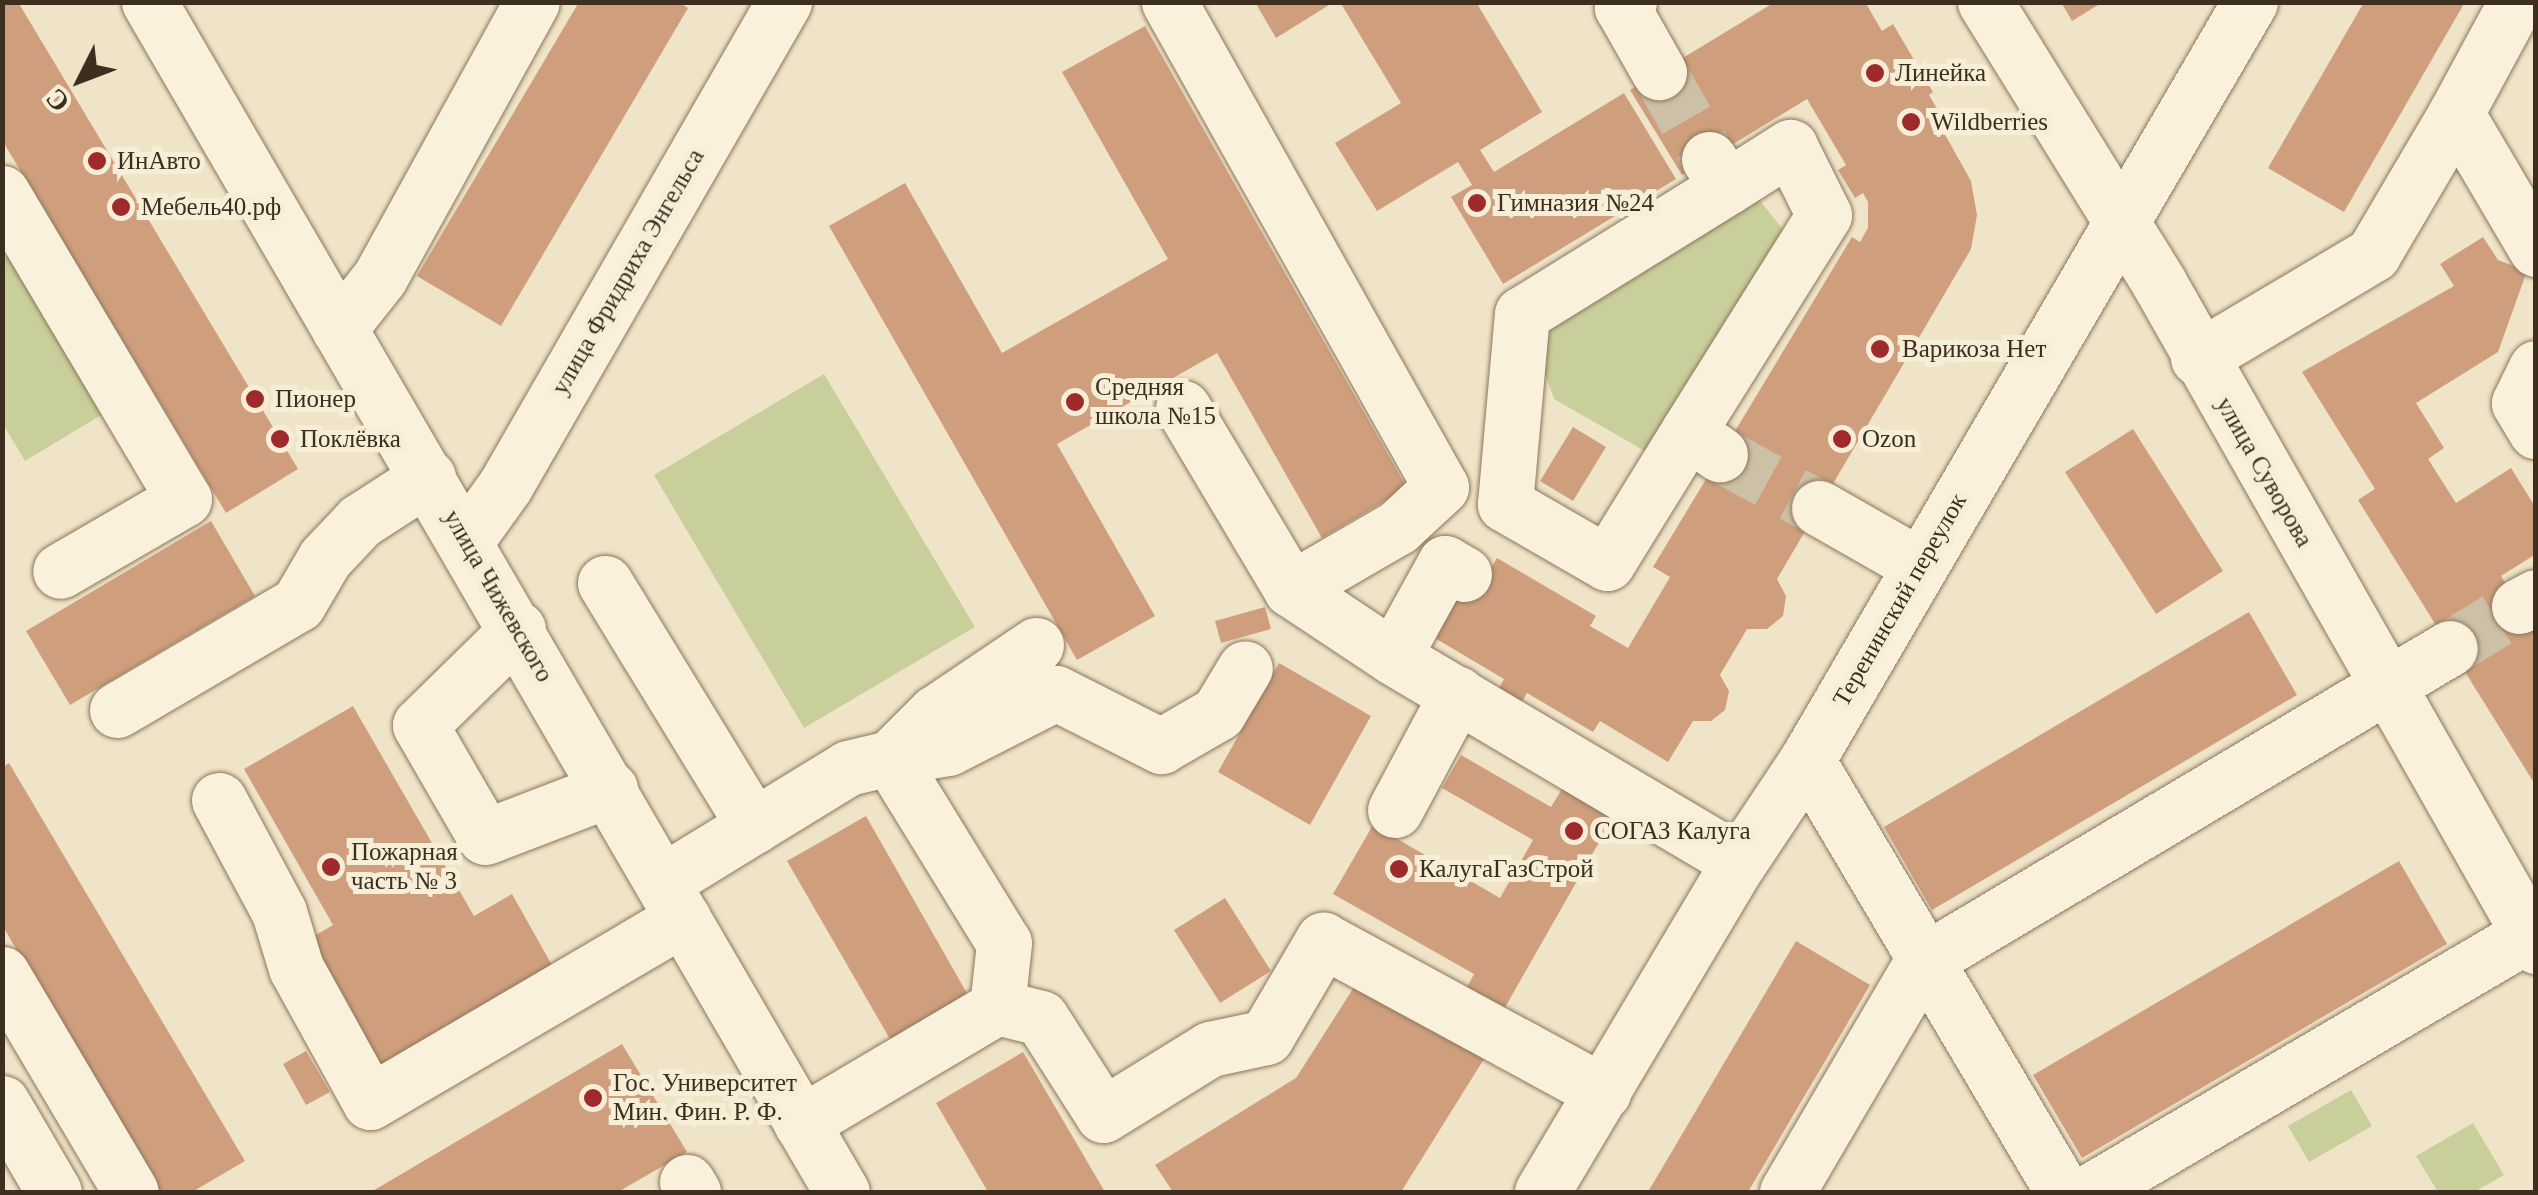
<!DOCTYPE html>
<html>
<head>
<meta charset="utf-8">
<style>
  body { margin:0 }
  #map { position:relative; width:2538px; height:1195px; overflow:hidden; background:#f0e4c8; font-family:Georgia,serif }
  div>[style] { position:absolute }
  .green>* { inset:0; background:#c9cf9b }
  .building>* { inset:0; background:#cf9f7d }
  .minor-tunnel>* { height:55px; margin-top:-27.5px; transform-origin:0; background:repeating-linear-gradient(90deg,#ccc0a6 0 55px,transparent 0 83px) }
  .roads { filter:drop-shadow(0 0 2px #8d765c) drop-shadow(0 0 2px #8d765c) }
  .minor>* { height:55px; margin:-27.5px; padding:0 27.5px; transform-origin:27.5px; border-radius:27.5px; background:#faf1dc }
  .dots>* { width:28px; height:28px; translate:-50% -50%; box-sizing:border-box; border:5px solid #f7eed8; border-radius:50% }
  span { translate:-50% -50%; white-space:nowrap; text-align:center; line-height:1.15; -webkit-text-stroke:10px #f7eed8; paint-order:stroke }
  .poi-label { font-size:25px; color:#3d2e20 }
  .left { translate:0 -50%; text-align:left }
  .street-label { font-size:25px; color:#3d2e20 }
  .frame { position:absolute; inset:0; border:5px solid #3d2e20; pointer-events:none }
  .north { position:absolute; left:30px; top:30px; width:100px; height:100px; -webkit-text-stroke:8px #f7eed8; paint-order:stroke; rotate:228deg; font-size:28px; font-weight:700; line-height:40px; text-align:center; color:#3d2e20 }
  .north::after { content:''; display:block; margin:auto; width:35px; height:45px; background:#3d2e20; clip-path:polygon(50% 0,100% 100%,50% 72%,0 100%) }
</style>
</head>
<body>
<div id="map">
  <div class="green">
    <div style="clip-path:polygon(1754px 193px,1787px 235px,1645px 451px,1554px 399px,1533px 340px)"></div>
    <div style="clip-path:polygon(17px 250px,113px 408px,25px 461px,3px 424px,3px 259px)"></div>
    <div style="clip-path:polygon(824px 374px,975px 627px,804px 728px,654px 475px)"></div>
    <div style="clip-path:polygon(2351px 1090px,2372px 1126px,2309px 1162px,2288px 1126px)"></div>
    <div style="clip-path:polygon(2473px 1123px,2504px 1175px,2474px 1192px,2438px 1192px,2416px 1156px)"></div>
  </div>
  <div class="building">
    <div style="clip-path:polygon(2px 2px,18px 2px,298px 469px,226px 513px,2px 140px)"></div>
    <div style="clip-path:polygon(579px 2px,678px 2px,688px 8px,501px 326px,417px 276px)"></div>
    <div style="clip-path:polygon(1255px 2px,1334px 2px,1276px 38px)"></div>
    <div style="clip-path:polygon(1340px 2px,1476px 2px,1542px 112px,1480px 150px,1494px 172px,1624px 93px,1676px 179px,1503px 284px,1451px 197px,1472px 185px,1458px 162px,1377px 211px,1335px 143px,1401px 103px)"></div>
    <div style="clip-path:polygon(1775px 2px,1865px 2px,1882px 31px,1893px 24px,1933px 92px,1929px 95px,1943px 119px,1938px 122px,1971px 181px,1977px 215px,1971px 249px,1777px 579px,1786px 596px,1783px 616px,1767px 629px,1747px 629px,1720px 675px,1729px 691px,1725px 710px,1711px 721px,1693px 721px,1668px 762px,1600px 721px,1593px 732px,1527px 693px,1516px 712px,1493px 699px,1504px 679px,1428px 634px,1473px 557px,1491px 568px,1497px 558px,1596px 616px,1590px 626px,1628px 648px,1670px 577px,1653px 567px,1852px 237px,1860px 242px,1868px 228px,1868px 202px,1863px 193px,1855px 198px,1838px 170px,1846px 165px,1807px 99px,1682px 175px,1630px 90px)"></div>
    <div style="clip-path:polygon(2061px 2px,2103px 2px,2072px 21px)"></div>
    <div style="clip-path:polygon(2364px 2px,2465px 2px,2344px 212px,2268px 168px)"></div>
    <div style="clip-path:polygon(1145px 26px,1407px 488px,1322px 538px,1217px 353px,1057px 444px,1155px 616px,1077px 660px,829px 226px,905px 183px,1002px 353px,1168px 259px,1062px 72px)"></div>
    <div style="clip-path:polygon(2483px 237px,2498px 260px,2527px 271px,2498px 352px,2416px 403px,2444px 448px,2428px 459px,2456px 503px,2511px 468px,2536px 508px,2536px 554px,2501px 576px,2536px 632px,2536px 786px,2358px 500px,2375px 489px,2302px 372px,2454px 286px,2440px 264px)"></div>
    <div style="clip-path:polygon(1573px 427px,1606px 447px,1573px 501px,1540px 481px)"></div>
    <div style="clip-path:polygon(2133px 429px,2223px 571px,2156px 614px,2065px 472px)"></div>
    <div style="clip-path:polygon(211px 521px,255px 596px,70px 705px,26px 631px)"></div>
    <div style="clip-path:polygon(1265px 607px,1271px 629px,1221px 643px,1215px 621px)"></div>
    <div style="clip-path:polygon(2249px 612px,2297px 695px,1932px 910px,1884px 827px)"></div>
    <div style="clip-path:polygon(1279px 663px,1371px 716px,1310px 825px,1218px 772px)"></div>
    <div style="clip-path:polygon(353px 706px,474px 916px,512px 894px,553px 967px,379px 1067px,306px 941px,333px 925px,244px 769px)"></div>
    <div style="clip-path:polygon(1461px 755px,1551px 807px,1568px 779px,1618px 809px,1503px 1011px,1466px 989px,1474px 974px,1333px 894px,1373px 825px,1500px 898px,1533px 840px,1442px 788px)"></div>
    <div style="clip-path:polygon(9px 763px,245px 1161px,192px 1192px,160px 1192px,2px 925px,2px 768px)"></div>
    <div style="clip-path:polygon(866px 816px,972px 1002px,894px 1046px,787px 861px)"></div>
    <div style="clip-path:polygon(2399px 861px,2447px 944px,2082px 1158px,2033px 1075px)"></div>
    <div style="clip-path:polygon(1225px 898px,1271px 971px,1220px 1003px,1174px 930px)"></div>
    <div style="clip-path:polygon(1796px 941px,1870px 985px,1748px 1192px,1648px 1192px)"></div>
    <div style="clip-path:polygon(1356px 984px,1484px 1059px,1401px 1192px,1173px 1192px,1155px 1165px,1296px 1078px)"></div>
    <div style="clip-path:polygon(622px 1044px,687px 1152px,618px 1192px,371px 1192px)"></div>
    <div style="clip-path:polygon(306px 1051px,330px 1092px,306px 1105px,283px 1064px)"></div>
    <div style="clip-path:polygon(1023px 1052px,1105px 1192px,988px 1192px,936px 1103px)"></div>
  </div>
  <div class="minor-tunnel">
    <div style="left:1659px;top:72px;width:100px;rotate:60.1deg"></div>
    <div style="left:1720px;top:454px;width:113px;rotate:28.6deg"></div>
    <div style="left:2450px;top:648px;width:81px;rotate:-31.3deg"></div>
  </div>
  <div class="roads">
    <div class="minor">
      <div style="left:149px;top:2px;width:1377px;rotate:59.79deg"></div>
      <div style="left:1169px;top:2px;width:556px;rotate:60.72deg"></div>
      <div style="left:1441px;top:487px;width:59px;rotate:137.1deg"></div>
      <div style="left:1398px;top:527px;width:124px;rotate:149.9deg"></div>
      <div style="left:1629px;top:2px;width:9px;rotate:144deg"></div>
      <div style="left:1622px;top:7px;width:75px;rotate:60.4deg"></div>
      <div style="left:1985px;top:2px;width:331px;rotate:58.2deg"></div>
      <div style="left:2159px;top:283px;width:763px;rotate:60.38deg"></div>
      <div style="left:2456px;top:113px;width:126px;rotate:-61.6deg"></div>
      <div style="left:1709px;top:159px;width:33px;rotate:57deg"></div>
      <div style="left:1727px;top:187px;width:75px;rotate:-32.4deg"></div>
      <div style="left:1790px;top:147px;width:76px;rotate:63.4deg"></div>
      <div style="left:1824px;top:215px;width:256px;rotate:122.1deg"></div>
      <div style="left:1688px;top:432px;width:39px;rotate:35deg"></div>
      <div style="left:2px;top:193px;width:356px;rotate:59.3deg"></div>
      <div style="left:184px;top:499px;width:143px;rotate:149.9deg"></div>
      <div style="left:339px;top:329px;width:66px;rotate:-51.7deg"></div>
      <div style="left:380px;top:277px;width:314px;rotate:-61.1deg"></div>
      <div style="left:2198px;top:358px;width:204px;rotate:-30.7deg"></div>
      <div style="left:2373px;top:254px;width:164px;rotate:-59.5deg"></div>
      <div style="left:2456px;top:113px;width:158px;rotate:59.5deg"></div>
      <div style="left:2536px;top:368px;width:39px;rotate:116deg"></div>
      <div style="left:2519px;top:403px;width:33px;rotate:59deg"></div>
      <div style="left:1183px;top:408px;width:211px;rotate:59.2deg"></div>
      <div style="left:1291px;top:589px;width:123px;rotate:33.7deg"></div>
      <div style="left:1688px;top:432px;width:154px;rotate:121.7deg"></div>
      <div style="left:1607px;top:563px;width:118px;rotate:-150deg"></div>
      <div style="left:1505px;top:504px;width:191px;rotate:-84.9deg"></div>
      <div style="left:1522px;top:314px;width:241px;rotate:-31.8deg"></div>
      <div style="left:1819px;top:508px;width:115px;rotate:29.7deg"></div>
      <div style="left:467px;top:539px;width:65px;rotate:-54.4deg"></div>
      <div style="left:505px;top:486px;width:559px;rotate:-60.04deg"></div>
      <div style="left:1464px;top:574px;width:22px;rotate:-150deg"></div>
      <div style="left:1445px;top:563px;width:107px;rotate:119deg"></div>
      <div style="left:1393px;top:657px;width:402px;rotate:30.6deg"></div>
      <div style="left:605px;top:583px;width:285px;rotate:58.5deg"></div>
      <div style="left:2519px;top:606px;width:19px;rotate:-28deg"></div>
      <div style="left:518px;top:629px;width:137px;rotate:135.6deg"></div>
      <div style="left:420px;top:725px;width:129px;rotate:59.9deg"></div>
      <div style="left:485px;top:837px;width:134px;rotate:-21deg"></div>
      <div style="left:1036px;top:645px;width:122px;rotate:146deg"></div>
      <div style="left:935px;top:713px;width:64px;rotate:135deg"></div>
      <div style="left:890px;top:758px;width:59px;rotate:-9.8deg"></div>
      <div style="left:948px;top:748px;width:121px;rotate:-27deg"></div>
      <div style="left:1056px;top:693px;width:118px;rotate:26.8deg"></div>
      <div style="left:1161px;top:746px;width:66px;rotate:-30.1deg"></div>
      <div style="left:1218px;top:713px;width:52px;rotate:-59deg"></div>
      <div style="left:117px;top:710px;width:210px;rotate:-30.4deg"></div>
      <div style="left:298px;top:604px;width:53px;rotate:-59.6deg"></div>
      <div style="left:325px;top:558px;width:51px;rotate:-46.6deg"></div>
      <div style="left:360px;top:521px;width:81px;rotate:-32.9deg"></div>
      <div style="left:1807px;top:760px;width:502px;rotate:59.35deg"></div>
      <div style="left:219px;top:800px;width:127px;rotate:61.8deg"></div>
      <div style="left:279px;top:912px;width:59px;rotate:73.1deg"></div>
      <div style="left:296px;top:968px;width:153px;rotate:61.1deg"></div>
      <div style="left:370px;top:1102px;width:363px;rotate:-30.4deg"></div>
      <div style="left:1395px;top:810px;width:132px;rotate:-61.9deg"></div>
      <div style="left:662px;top:882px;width:218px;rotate:-31.5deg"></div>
      <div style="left:848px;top:768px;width:43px;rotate:-13.4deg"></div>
      <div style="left:890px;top:758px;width:217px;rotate:58.4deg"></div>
      <div style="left:1004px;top:943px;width:64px;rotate:96.2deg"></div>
      <div style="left:2px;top:974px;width:253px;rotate:59.4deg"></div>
      <div style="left:2px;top:1103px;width:103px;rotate:59.7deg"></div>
      <div style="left:801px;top:1123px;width:228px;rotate:-30.6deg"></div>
      <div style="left:997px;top:1007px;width:45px;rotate:14deg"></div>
      <div style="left:1041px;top:1018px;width:115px;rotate:57.4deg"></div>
      <div style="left:1103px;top:1115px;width:126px;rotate:-31.7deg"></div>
      <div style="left:1210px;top:1049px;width:57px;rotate:-12.1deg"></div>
      <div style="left:1266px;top:1037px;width:113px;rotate:-59.6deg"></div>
      <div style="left:1323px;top:940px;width:319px;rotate:28.5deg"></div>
      <div style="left:687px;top:1182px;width:12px;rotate:59deg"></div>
      <div style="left:1542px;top:1192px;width:384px;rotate:-59.2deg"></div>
      <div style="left:1739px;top:862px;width:123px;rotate:-56.3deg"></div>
      <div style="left:1807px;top:760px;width:878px;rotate:-59.7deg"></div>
      <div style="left:1787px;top:1192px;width:267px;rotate:-59.6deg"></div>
      <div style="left:1922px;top:962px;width:614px;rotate:-30.74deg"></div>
      <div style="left:2089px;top:1192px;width:510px;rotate:-30.39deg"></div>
    </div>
  </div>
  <div class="dots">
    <div style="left:1875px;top:73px;background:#9e2a2b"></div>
    <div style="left:1911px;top:122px;background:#9e2a2b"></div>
    <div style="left:97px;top:161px;background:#9e2a2b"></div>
    <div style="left:1477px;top:203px;background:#9e2a2b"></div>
    <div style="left:121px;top:207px;background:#9e2a2b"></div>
    <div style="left:1880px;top:349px;background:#9e2a2b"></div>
    <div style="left:255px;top:399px;background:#9e2a2b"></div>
    <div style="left:1075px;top:402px;background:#9e2a2b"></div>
    <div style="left:280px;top:439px;background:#9e2a2b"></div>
    <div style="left:1842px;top:439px;background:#9e2a2b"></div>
    <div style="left:1574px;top:831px;background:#9e2a2b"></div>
    <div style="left:331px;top:867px;background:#9e2a2b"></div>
    <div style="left:1399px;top:869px;background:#9e2a2b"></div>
    <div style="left:593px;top:1098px;background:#9e2a2b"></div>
  </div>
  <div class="poi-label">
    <span class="left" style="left:1895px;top:73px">Линейка</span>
    <span class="left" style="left:1931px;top:122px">Wildberries</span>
    <span class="left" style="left:117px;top:161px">ИнАвто</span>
    <span class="left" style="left:1497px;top:203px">Гимназия №24</span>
    <span class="left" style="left:141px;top:207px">Мебель40.рф</span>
    <span class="left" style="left:1902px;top:349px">Варикоза Нет</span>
    <span class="left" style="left:1095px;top:402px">Средняя<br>школа №15</span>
    <span class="left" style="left:275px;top:399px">Пионер</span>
    <span class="left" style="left:300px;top:439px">Поклёвка</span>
    <span class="left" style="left:1862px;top:439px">Ozon</span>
    <span class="left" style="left:1594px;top:831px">СОГАЗ Калуга</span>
    <span class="left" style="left:351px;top:867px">Пожарная<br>часть № 3</span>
    <span class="left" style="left:1419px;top:869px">КалугаГазСтрой</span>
    <span class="left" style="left:613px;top:1098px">Гос. Университет<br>Мин. Фин. Р. Ф.</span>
  </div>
  <div class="street-label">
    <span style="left:628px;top:272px;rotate:-60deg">улица Фридриха Энгельса</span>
    <span style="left:2264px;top:472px;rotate:60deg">улица Суворова</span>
    <span style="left:498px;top:596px;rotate:60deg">улица Чижевского</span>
    <span style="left:1900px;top:600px;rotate:-60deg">Теренинский переулок</span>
  </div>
  <div class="frame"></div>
  <div class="north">С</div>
</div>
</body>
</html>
